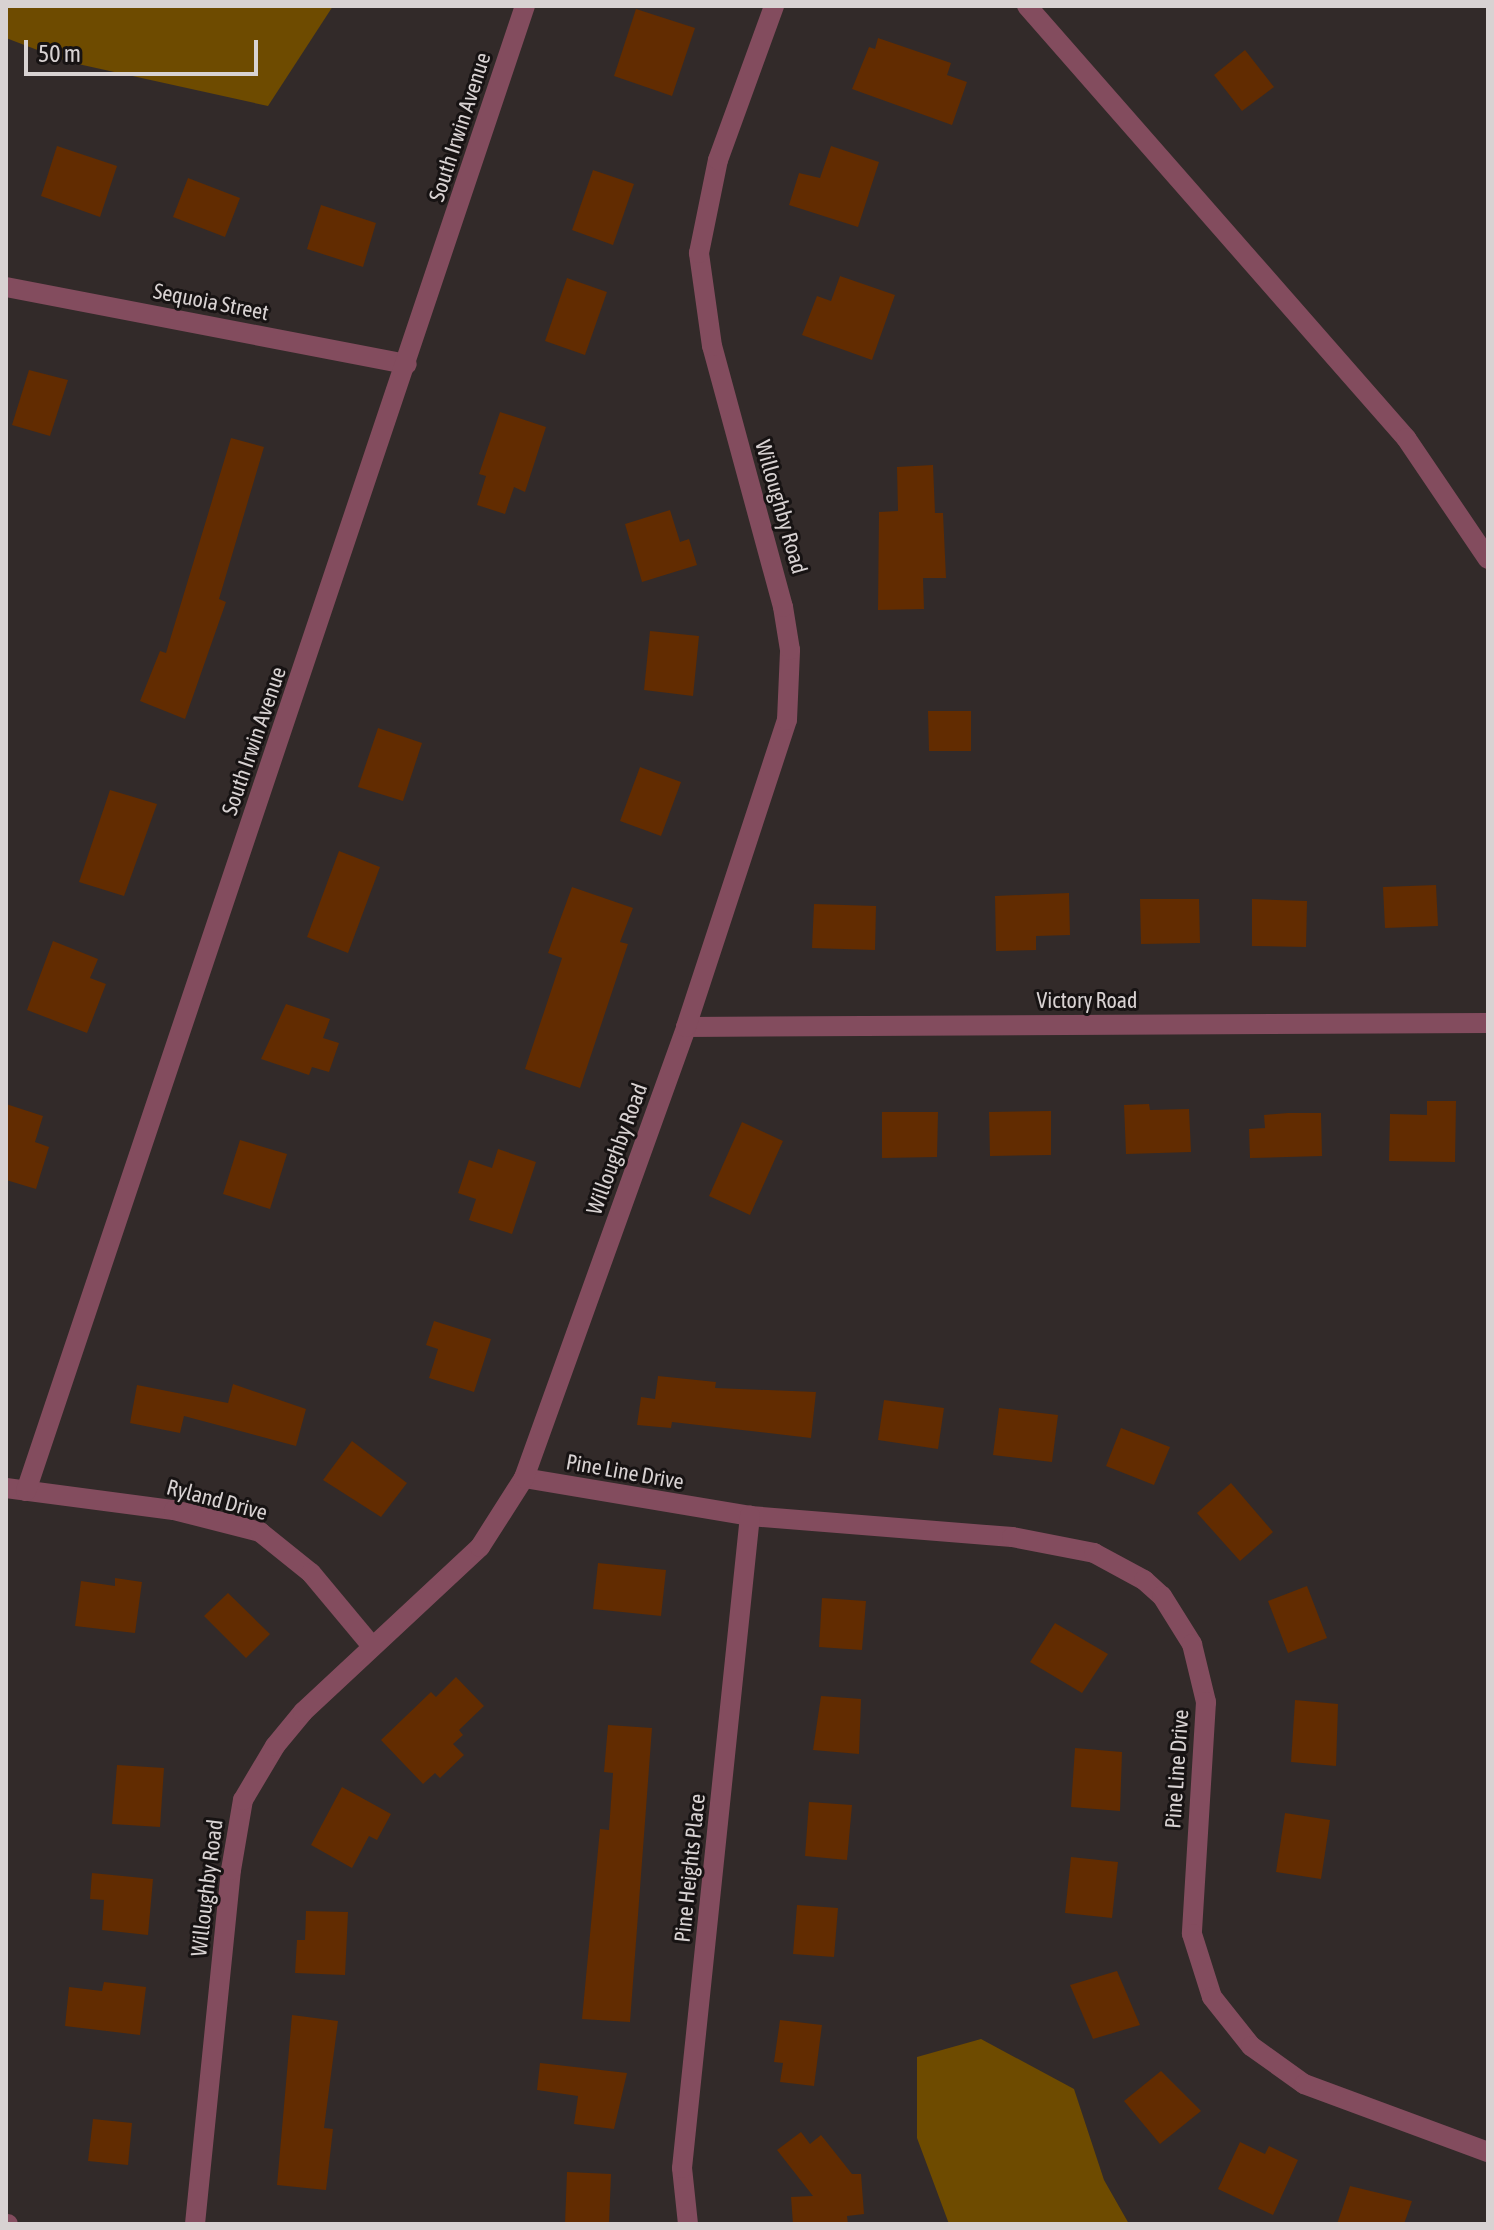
<!DOCTYPE html>
<html>
<head>
<meta charset="utf-8">
<style>
  body { margin:0 }
  #map { position:relative; width:1494px; height:2230px; overflow:hidden; background:#322a29; font-family:"Asap Condensed",sans-serif }
  div>[style] { position:absolute }
  .forest>* { inset:0; background:#6e4b00 }
  .building>* { inset:0; background:#622c01 }
  .minor>* { height:20px; margin:-10px; padding:0 10px; transform-origin:10px; border-radius:10px; background:#834c5e }
  span { translate:-50% -50%; white-space:nowrap; text-align:center; line-height:1.15; -webkit-text-stroke:6px #171313; paint-order:stroke }
  .street-label { font-size:22px; color:#d8d2d2 }
  .frame { position:absolute; inset:0; border:8px solid #d8d2d2; pointer-events:none }
  .scale { position:absolute; left:24px; top:40px; width:234px; height:36px; box-sizing:border-box; border:4px solid #d8d2d2; border-top:0; padding-left:10px; font-size:24px; line-height:28px; white-space:nowrap; color:#d8d2d2; -webkit-text-stroke:6px #171313; paint-order:stroke }
</style>
</head>
<body>
<div id="map">
  <div class="forest">
    <div style="clip-path:polygon(6px 6px,333px 6px,268px 106px,69px 62px,6px 38px)"></div>
    <div style="clip-path:polygon(981px 2039px,1074px 2089px,1104px 2180px,1129px 2224px,949px 2224px,917px 2138px,917px 2057px)"></div>
  </div>
  <div class="building">
    <div style="clip-path:polygon(636px 9px,695px 28px,672px 96px,614px 76px)"></div>
    <div style="clip-path:polygon(878px 38px,951px 63px,947px 75px,967px 82px,952px 125px,852px 89px,869px 47px,875px 49px)"></div>
    <div style="clip-path:polygon(1245px 50px,1274px 87px,1242px 111px,1214px 75px)"></div>
    <div style="clip-path:polygon(57px 146px,117px 166px,100px 217px,41px 196px)"></div>
    <div style="clip-path:polygon(831px 146px,879px 162px,858px 227px,789px 205px,799px 173px,820px 178px)"></div>
    <div style="clip-path:polygon(593px 170px,634px 184px,613px 245px,572px 230px)"></div>
    <div style="clip-path:polygon(188px 178px,240px 198px,225px 237px,173px 217px)"></div>
    <div style="clip-path:polygon(321px 205px,376px 223px,363px 267px,307px 249px)"></div>
    <div style="clip-path:polygon(840px 276px,895px 295px,872px 360px,802px 335px,817px 296px,831px 301px)"></div>
    <div style="clip-path:polygon(567px 278px,607px 292px,585px 355px,545px 341px)"></div>
    <div style="clip-path:polygon(29px 370px,68px 380px,50px 436px,12px 425px)"></div>
    <div style="clip-path:polygon(500px 412px,546px 427px,525px 492px,514px 487px,505px 514px,477px 505px,486px 476px,479px 474px)"></div>
    <div style="clip-path:polygon(231px 438px,264px 447px,219px 599px,226px 602px,185px 719px,140px 701px,160px 651px,166px 653px)"></div>
    <div style="clip-path:polygon(933px 465px,935px 513px,943px 513px,946px 578px,923px 578px,924px 609px,878px 610px,879px 512px,898px 511px,897px 467px)"></div>
    <div style="clip-path:polygon(670px 510px,680px 542px,689px 539px,697px 565px,642px 582px,625px 524px)"></div>
    <div style="clip-path:polygon(650px 631px,699px 636px,693px 696px,644px 690px)"></div>
    <div style="clip-path:polygon(928px 711px,971px 711px,971px 751px,929px 751px)"></div>
    <div style="clip-path:polygon(378px 728px,422px 743px,403px 801px,358px 787px)"></div>
    <div style="clip-path:polygon(640px 767px,681px 782px,661px 836px,620px 821px)"></div>
    <div style="clip-path:polygon(110px 790px,157px 804px,124px 896px,79px 882px)"></div>
    <div style="clip-path:polygon(339px 851px,380px 867px,348px 953px,307px 937px)"></div>
    <div style="clip-path:polygon(1436px 885px,1438px 926px,1385px 928px,1383px 887px)"></div>
    <div style="clip-path:polygon(572px 887px,633px 908px,620px 942px,628px 944px,580px 1088px,525px 1069px,562px 958px,548px 953px)"></div>
    <div style="clip-path:polygon(1069px 893px,1070px 935px,1036px 936px,1036px 950px,996px 951px,995px 896px)"></div>
    <div style="clip-path:polygon(1140px 899px,1199px 899px,1200px 943px,1141px 944px)"></div>
    <div style="clip-path:polygon(1252px 899px,1307px 901px,1306px 947px,1252px 946px)"></div>
    <div style="clip-path:polygon(814px 904px,876px 906px,875px 950px,812px 948px)"></div>
    <div style="clip-path:polygon(53px 941px,98px 959px,90px 978px,106px 984px,87px 1033px,27px 1010px)"></div>
    <div style="clip-path:polygon(286px 1004px,330px 1019px,323px 1038px,339px 1043px,329px 1072px,312px 1067px,309px 1075px,261px 1059px)"></div>
    <div style="clip-path:polygon(1427px 1101px,1456px 1101px,1455px 1162px,1389px 1161px,1390px 1114px,1427px 1115px)"></div>
    <div style="clip-path:polygon(6px 1104px,43px 1116px,35px 1142px,49px 1147px,36px 1189px,6px 1180px)"></div>
    <div style="clip-path:polygon(1149px 1104px,1150px 1110px,1189px 1109px,1191px 1152px,1126px 1154px,1124px 1105px)"></div>
    <div style="clip-path:polygon(1051px 1111px,1051px 1155px,990px 1156px,989px 1112px)"></div>
    <div style="clip-path:polygon(882px 1112px,938px 1112px,937px 1157px,882px 1158px)"></div>
    <div style="clip-path:polygon(1288px 1113px,1321px 1113px,1322px 1156px,1250px 1158px,1249px 1129px,1265px 1128px,1264px 1115px)"></div>
    <div style="clip-path:polygon(742px 1122px,783px 1141px,750px 1215px,709px 1196px)"></div>
    <div style="clip-path:polygon(240px 1140px,287px 1154px,270px 1209px,223px 1194px)"></div>
    <div style="clip-path:polygon(498px 1149px,536px 1162px,512px 1234px,469px 1220px,476px 1199px,458px 1193px,469px 1160px,492px 1168px)"></div>
    <div style="clip-path:polygon(434px 1321px,491px 1339px,474px 1392px,429px 1378px,438px 1349px,426px 1345px)"></div>
    <div style="clip-path:polygon(658px 1376px,716px 1382px,715px 1388px,816px 1392px,811px 1438px,672px 1422px,671px 1428px,637px 1425px,641px 1397px,655px 1399px)"></div>
    <div style="clip-path:polygon(233px 1384px,306px 1409px,296px 1446px,184px 1416px,180px 1433px,130px 1423px,137px 1385px,228px 1403px)"></div>
    <div style="clip-path:polygon(884px 1400px,944px 1408px,938px 1449px,878px 1440px)"></div>
    <div style="clip-path:polygon(999px 1408px,1058px 1415px,1052px 1462px,993px 1455px)"></div>
    <div style="clip-path:polygon(1121px 1428px,1170px 1447px,1154px 1485px,1106px 1466px)"></div>
    <div style="clip-path:polygon(352px 1441px,407px 1483px,381px 1517px,323px 1480px)"></div>
    <div style="clip-path:polygon(1231px 1483px,1273px 1532px,1240px 1561px,1197px 1513px)"></div>
    <div style="clip-path:polygon(598px 1563px,666px 1570px,661px 1616px,593px 1609px)"></div>
    <div style="clip-path:polygon(115px 1578px,142px 1582px,135px 1633px,75px 1626px,81px 1581px,115px 1586px)"></div>
    <div style="clip-path:polygon(1307px 1586px,1327px 1638px,1288px 1653px,1268px 1601px)"></div>
    <div style="clip-path:polygon(228px 1593px,270px 1634px,246px 1658px,204px 1616px)"></div>
    <div style="clip-path:polygon(822px 1598px,866px 1601px,862px 1650px,819px 1647px)"></div>
    <div style="clip-path:polygon(1055px 1623px,1108px 1654px,1082px 1693px,1030px 1662px)"></div>
    <div style="clip-path:polygon(456px 1677px,484px 1706px,459px 1730px,463px 1735px,453px 1744px,464px 1755px,440px 1778px,435px 1773px,423px 1784px,381px 1740px,431px 1692px,436px 1697px)"></div>
    <div style="clip-path:polygon(821px 1696px,861px 1699px,859px 1754px,813px 1750px)"></div>
    <div style="clip-path:polygon(1295px 1700px,1338px 1704px,1336px 1766px,1291px 1762px)"></div>
    <div style="clip-path:polygon(608px 1725px,652px 1728px,630px 2022px,582px 2019px,600px 1829px,609px 1830px,613px 1773px,604px 1772px)"></div>
    <div style="clip-path:polygon(1075px 1748px,1122px 1752px,1120px 1811px,1071px 1807px)"></div>
    <div style="clip-path:polygon(117px 1765px,164px 1768px,160px 1827px,112px 1824px)"></div>
    <div style="clip-path:polygon(342px 1787px,391px 1814px,377px 1840px,369px 1836px,352px 1868px,311px 1845px)"></div>
    <div style="clip-path:polygon(809px 1802px,852px 1805px,847px 1860px,805px 1856px)"></div>
    <div style="clip-path:polygon(1285px 1813px,1330px 1820px,1321px 1879px,1276px 1872px)"></div>
    <div style="clip-path:polygon(1071px 1857px,1118px 1862px,1112px 1918px,1065px 1913px)"></div>
    <div style="clip-path:polygon(92px 1873px,153px 1879px,148px 1935px,102px 1930px,104px 1900px,90px 1899px)"></div>
    <div style="clip-path:polygon(797px 1905px,838px 1908px,834px 1957px,793px 1954px)"></div>
    <div style="clip-path:polygon(306px 1911px,348px 1912px,345px 1975px,295px 1973px,297px 1940px,305px 1940px)"></div>
    <div style="clip-path:polygon(1117px 1971px,1140px 2025px,1093px 2039px,1070px 1985px)"></div>
    <div style="clip-path:polygon(104px 1982px,146px 1987px,140px 2035px,65px 2026px,69px 1987px,102px 1991px)"></div>
    <div style="clip-path:polygon(292px 2015px,338px 2021px,324px 2128px,333px 2129px,326px 2190px,277px 2185px)"></div>
    <div style="clip-path:polygon(780px 2020px,822px 2025px,814px 2086px,780px 2082px,783px 2063px,774px 2062px)"></div>
    <div style="clip-path:polygon(540px 2063px,627px 2073px,614px 2129px,574px 2124px,578px 2096px,537px 2090px)"></div>
    <div style="clip-path:polygon(1161px 2071px,1201px 2111px,1160px 2144px,1124px 2101px)"></div>
    <div style="clip-path:polygon(93px 2119px,132px 2123px,128px 2165px,88px 2161px)"></div>
    <div style="clip-path:polygon(801px 2132px,810px 2144px,821px 2135px,852px 2174px,861px 2174px,864px 2214px,847px 2216px,848px 2224px,793px 2224px,791px 2197px,813px 2196px,777px 2150px)"></div>
    <div style="clip-path:polygon(1240px 2142px,1265px 2154px,1269px 2146px,1298px 2160px,1273px 2215px,1218px 2189px)"></div>
    <div style="clip-path:polygon(567px 2172px,611px 2174px,609px 2224px,565px 2224px)"></div>
    <div style="clip-path:polygon(1350px 2186px,1412px 2201px,1404px 2224px,1337px 2224px)"></div>
  </div>
  <div class="minor">
    <div style="left:1027px;top:6px;width:575px;rotate:48.74deg"></div>
    <div style="left:1406px;top:438px;width:146px;rotate:55.9deg"></div>
    <div style="left:6px;top:287px;width:408px;rotate:10.9deg"></div>
    <div style="left:686px;top:1027px;width:802px;rotate:-0.29deg"></div>
    <div style="left:524px;top:1478px;width:229px;rotate:9.5deg"></div>
    <div style="left:750px;top:1516px;width:263px;rotate:4.6deg"></div>
    <div style="left:1012px;top:1537px;width:84px;rotate:11deg"></div>
    <div style="left:1094px;top:1553px;width:57px;rotate:28.4deg"></div>
    <div style="left:1144px;top:1580px;width:24px;rotate:42deg"></div>
    <div style="left:1162px;top:1596px;width:57px;rotate:58deg"></div>
    <div style="left:1192px;top:1644px;width:60px;rotate:76.4deg"></div>
    <div style="left:1206px;top:1702px;width:232px;rotate:93.5deg"></div>
    <div style="left:1192px;top:1934px;width:66px;rotate:72.4deg"></div>
    <div style="left:1212px;top:1997px;width:63px;rotate:51.5deg"></div>
    <div style="left:1251px;top:2046px;width:65px;rotate:35.6deg"></div>
    <div style="left:1304px;top:2084px;width:196px;rotate:20.3deg"></div>
    <div style="left:6px;top:1488px;width:169px;rotate:7.5deg"></div>
    <div style="left:174px;top:1510px;width:89px;rotate:14.3deg"></div>
    <div style="left:260px;top:1532px;width:65px;rotate:38.8deg"></div>
    <div style="left:311px;top:1573px;width:94px;rotate:50.2deg"></div>
    <div style="left:26px;top:1491px;width:1567px;rotate:-71.43deg"></div>
    <div style="left:6px;top:2224px;width:2px"></div>
    <div style="left:195px;top:2224px;width:356px;rotate:-84.2deg"></div>
    <div style="left:231px;top:1870px;width:71px;rotate:-80.3deg"></div>
    <div style="left:243px;top:1800px;width:63px;rotate:-59.3deg"></div>
    <div style="left:275px;top:1746px;width:44px;rotate:-50.5deg"></div>
    <div style="left:303px;top:1712px;width:242px;rotate:-43deg"></div>
    <div style="left:480px;top:1547px;width:82px;rotate:-57.5deg"></div>
    <div style="left:524px;top:1478px;width:479px;rotate:-70.2deg"></div>
    <div style="left:686px;top:1027px;width:323px;rotate:-71.8deg"></div>
    <div style="left:787px;top:720px;width:70px;rotate:-87.5deg"></div>
    <div style="left:790px;top:650px;width:44px;rotate:-99.2deg"></div>
    <div style="left:783px;top:607px;width:270px;rotate:-105.2deg"></div>
    <div style="left:712px;top:346px;width:94px;rotate:-98deg"></div>
    <div style="left:699px;top:253px;width:95px;rotate:-78.5deg"></div>
    <div style="left:718px;top:160px;width:164px;rotate:-70deg"></div>
    <div style="left:688px;top:2224px;width:56px;rotate:-96.1deg"></div>
    <div style="left:682px;top:2168px;width:656px;rotate:-84.05deg"></div>
  </div>
  <div class="street-label">
    <span style="left:460px;top:127px;rotate:-72deg">South Irwin Avenue</span>
    <span style="left:211px;top:302px;rotate:11deg">Sequoia Street</span>
    <span style="left:781px;top:507px;rotate:74deg">Willoughby Road</span>
    <span style="left:254px;top:741px;rotate:-71deg">South Irwin Avenue</span>
    <span style="left:1087px;top:1001px">Victory Road</span>
    <span style="left:617px;top:1149px;rotate:-70deg">Willoughby Road</span>
    <span style="left:625px;top:1472px;rotate:10deg">Pine Line Drive</span>
    <span style="left:217px;top:1500px;rotate:15deg">Ryland Drive</span>
    <span style="left:1177px;top:1769px;rotate:-86deg">Pine Line Drive</span>
    <span style="left:690px;top:1868px;rotate:-84deg">Pine Heights Place</span>
    <span style="left:207px;top:1888px;rotate:-83deg">Willoughby Road</span>
  </div>
  <div class="frame"></div>
  <div class="scale">50 m</div>
</div>
</body>
</html>
